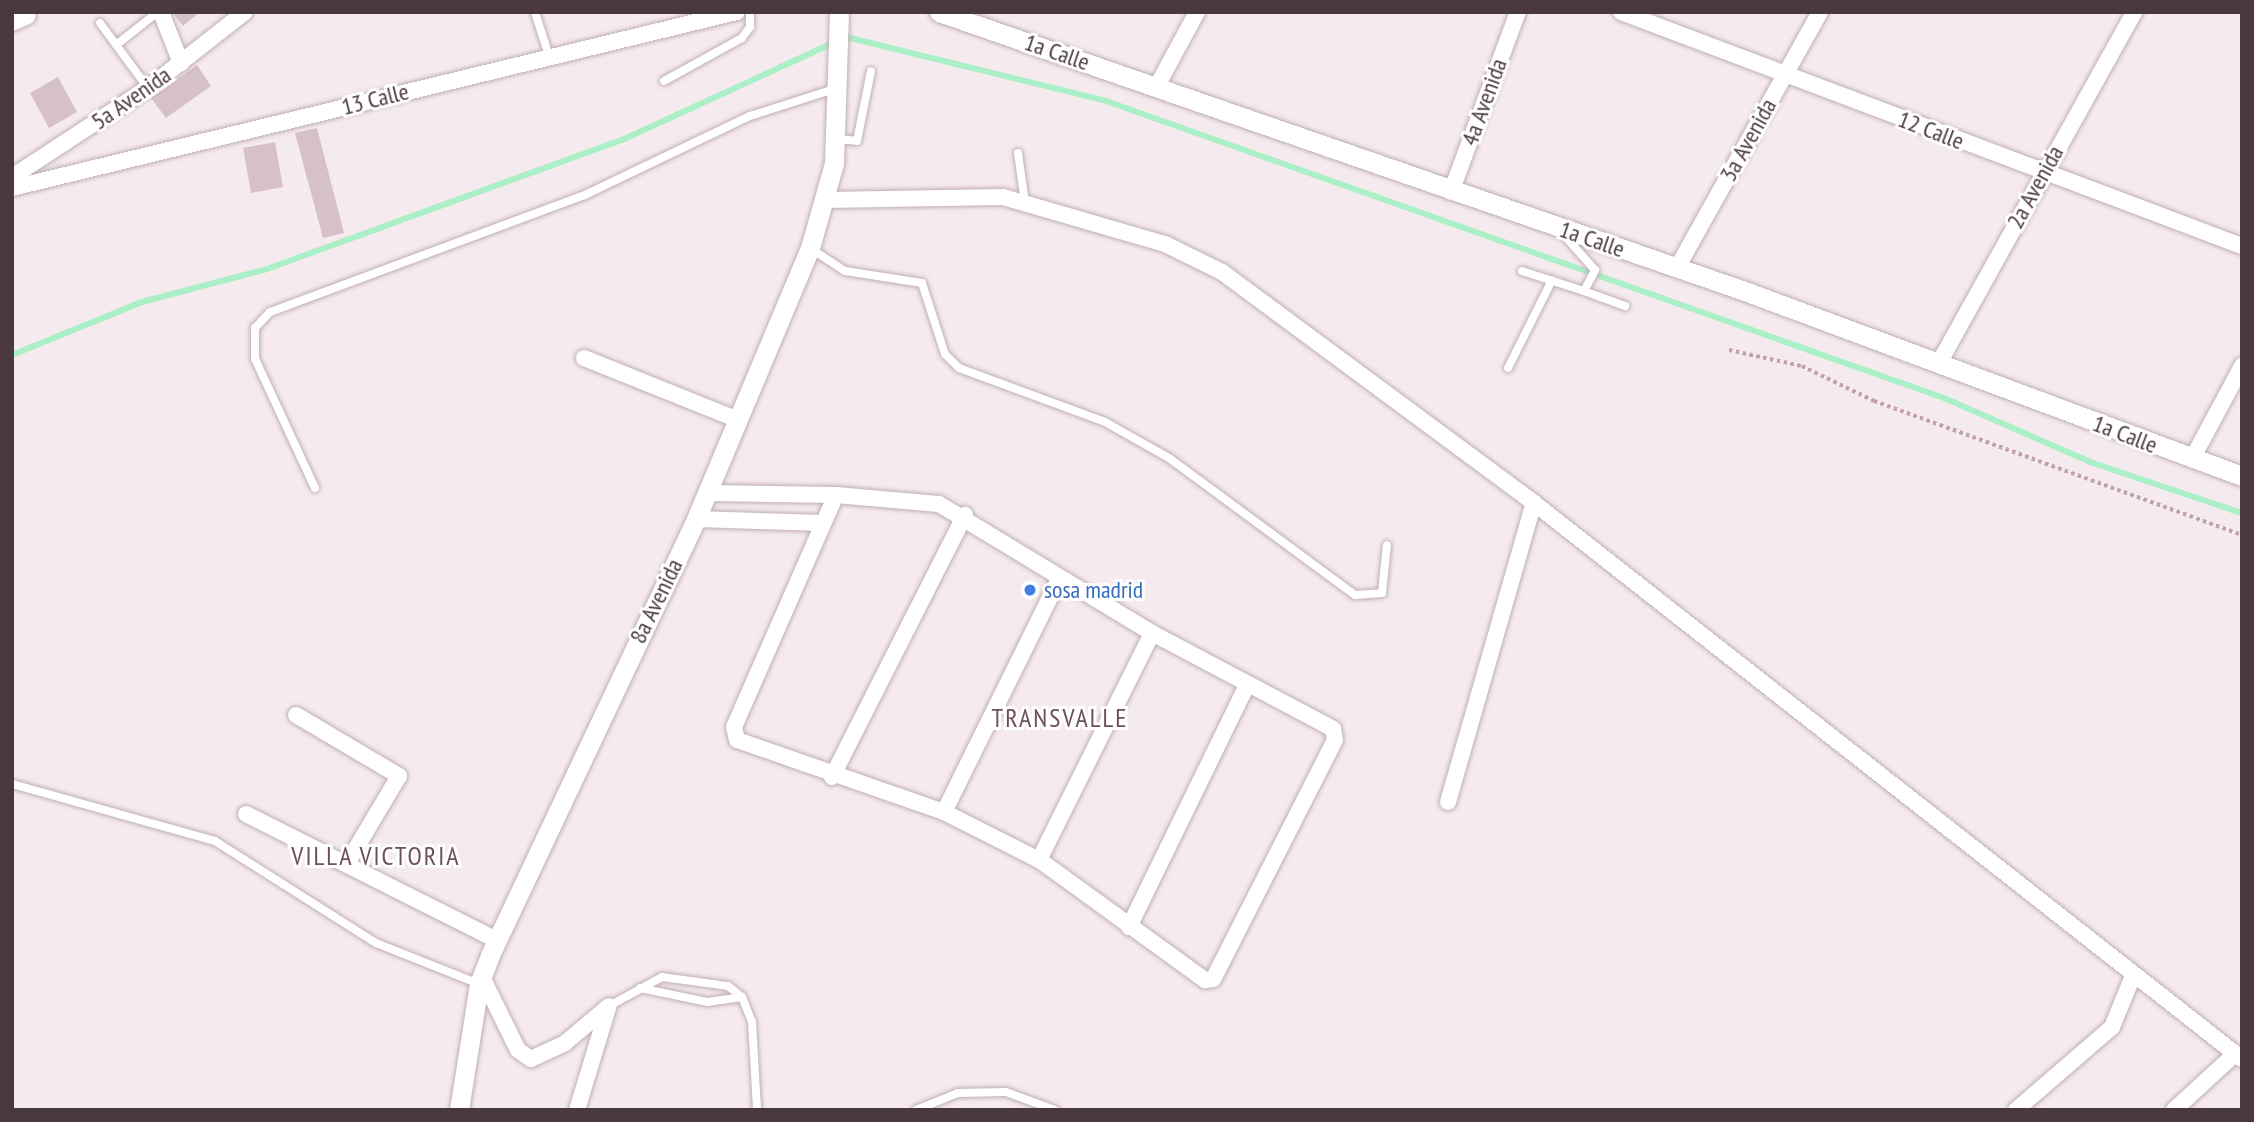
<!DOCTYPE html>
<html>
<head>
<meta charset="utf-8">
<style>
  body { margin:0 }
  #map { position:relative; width:2254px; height:1122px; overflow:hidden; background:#f5ebee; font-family:"PT Sans Narrow",sans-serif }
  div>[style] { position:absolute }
  .stream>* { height:6px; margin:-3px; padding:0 3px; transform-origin:3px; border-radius:3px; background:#aaefc6 }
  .building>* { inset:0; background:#d7c1c9 }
  .path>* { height:3.5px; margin-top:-1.75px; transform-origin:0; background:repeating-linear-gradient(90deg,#c29fac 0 3.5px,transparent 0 7px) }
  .roads { filter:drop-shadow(0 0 2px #c1aeb4) drop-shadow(0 0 2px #c1aeb4) }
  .service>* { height:8px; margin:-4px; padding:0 4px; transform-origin:4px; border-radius:4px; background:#fff }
  .minor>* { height:16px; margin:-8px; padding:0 8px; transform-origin:8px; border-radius:8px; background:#fff }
  .tertiary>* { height:19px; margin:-9.5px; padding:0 9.5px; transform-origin:9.5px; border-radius:9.5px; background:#fff }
  .dots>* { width:19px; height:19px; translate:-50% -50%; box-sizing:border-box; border:4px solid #fff; border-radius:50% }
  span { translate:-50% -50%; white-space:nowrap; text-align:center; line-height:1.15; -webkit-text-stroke:6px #fff; paint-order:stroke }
  .street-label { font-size:24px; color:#49393f }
  .shop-label { font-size:24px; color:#366cbe }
  .left { translate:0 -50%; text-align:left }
  .neighbourhood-label { font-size:26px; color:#6c505b; letter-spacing:2px }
  .frame { position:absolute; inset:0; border:14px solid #49393f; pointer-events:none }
</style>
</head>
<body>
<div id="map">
  <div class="stream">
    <div style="left:12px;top:355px;width:140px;rotate:-22.2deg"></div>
    <div style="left:142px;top:302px;width:129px;rotate:-14.8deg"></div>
    <div style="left:267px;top:269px;width:378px;rotate:-20deg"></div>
    <div style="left:622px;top:140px;width:247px;rotate:-24.7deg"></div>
    <div style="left:846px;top:37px;width:268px;rotate:13.8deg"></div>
    <div style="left:1106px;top:101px;width:889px;rotate:19.52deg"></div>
    <div style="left:1944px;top:398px;width:163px;rotate:23.6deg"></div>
    <div style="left:2093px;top:463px;width:157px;rotate:18.6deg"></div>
  </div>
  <div class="building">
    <div style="clip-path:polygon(172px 12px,200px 12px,183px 26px)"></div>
    <div style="clip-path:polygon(197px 65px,211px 86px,166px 118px,151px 98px)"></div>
    <div style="clip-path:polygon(58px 77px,77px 112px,49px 128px,30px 93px)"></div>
    <div style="clip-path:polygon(317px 128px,344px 233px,323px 238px,295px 133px)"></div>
    <div style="clip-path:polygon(275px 142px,283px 187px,251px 193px,243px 148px)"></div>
  </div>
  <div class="path">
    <div style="left:1729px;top:350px;width:75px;rotate:12.4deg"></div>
    <div style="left:1802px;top:366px;width:80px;rotate:25.9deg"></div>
    <div style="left:1874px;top:401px;width:392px;rotate:20deg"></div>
  </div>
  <div class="roads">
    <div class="service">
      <div style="left:535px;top:12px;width:46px;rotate:72.3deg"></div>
      <div style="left:100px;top:23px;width:81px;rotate:53.6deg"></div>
      <div style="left:116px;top:45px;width:53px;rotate:-38.2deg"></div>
      <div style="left:664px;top:81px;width:89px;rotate:-28.9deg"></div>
      <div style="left:742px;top:38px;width:14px;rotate:-54deg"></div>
      <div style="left:750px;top:27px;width:15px;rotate:-90deg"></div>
      <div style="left:836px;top:139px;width:21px;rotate:5deg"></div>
      <div style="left:857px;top:141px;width:71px;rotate:-78.7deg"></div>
      <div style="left:1018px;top:153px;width:50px;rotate:82deg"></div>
      <div style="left:810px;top:248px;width:42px;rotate:33.3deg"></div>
      <div style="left:845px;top:271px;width:78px;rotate:8.9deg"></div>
      <div style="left:922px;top:283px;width:75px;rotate:72.1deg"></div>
      <div style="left:945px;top:354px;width:20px;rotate:45deg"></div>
      <div style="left:959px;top:368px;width:156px;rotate:20.3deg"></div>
      <div style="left:1105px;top:422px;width:73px;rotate:29.4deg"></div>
      <div style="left:1169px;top:458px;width:231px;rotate:36.4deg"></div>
      <div style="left:1355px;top:595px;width:27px;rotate:-4deg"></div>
      <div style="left:1382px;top:593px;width:48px;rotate:-84.1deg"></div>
      <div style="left:1522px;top:271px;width:65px;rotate:17.9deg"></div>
      <div style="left:1584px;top:291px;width:24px;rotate:-62deg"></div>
      <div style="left:1595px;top:270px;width:48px;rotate:-131.6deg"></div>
      <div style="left:1584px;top:291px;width:44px;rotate:20.1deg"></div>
      <div style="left:1508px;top:368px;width:98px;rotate:-63.4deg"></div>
      <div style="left:315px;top:488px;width:142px;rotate:-114.9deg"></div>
      <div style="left:255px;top:359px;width:31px;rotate:-90deg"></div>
      <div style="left:255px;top:328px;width:22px;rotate:-47deg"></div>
      <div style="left:270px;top:312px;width:336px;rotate:-20.4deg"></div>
      <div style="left:585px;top:195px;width:183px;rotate:-25.6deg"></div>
      <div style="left:750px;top:116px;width:91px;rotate:-17.8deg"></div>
      <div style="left:12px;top:784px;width:211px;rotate:15.7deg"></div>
      <div style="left:215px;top:841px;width:191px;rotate:32.4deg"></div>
      <div style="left:376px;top:943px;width:111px;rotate:21.7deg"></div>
      <div style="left:640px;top:988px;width:68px;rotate:11.8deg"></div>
      <div style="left:707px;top:1002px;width:35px;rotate:-8deg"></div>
      <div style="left:609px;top:1006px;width:60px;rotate:-28.7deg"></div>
      <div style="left:662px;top:977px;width:67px;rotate:7.8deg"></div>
      <div style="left:728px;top:986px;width:18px;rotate:38deg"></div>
      <div style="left:742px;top:997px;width:27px;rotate:68deg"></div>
      <div style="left:752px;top:1022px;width:88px;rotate:86.7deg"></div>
      <div style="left:916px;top:1110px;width:45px;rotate:-22deg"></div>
      <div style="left:958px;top:1093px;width:48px;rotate:-1.2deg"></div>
      <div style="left:1006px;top:1092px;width:52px;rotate:20.2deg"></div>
    </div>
    <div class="minor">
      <div style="left:161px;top:12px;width:55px;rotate:68.6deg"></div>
      <div style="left:1621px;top:12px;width:664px;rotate:20.65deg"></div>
      <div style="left:12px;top:23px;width:17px;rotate:-24deg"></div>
      <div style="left:1157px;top:86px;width:84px;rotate:-61.6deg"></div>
      <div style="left:12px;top:177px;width:163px;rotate:-33.2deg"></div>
      <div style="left:148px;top:88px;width:123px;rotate:-38.1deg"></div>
      <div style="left:12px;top:188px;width:746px;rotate:-13.65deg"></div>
      <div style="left:1451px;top:192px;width:192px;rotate:-69.6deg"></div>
      <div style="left:825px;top:200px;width:178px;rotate:-1deg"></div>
      <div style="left:1003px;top:197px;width:169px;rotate:16.2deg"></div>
      <div style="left:1165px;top:244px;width:64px;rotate:26.2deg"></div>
      <div style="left:1222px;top:272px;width:388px;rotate:36.5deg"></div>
      <div style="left:1534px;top:503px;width:900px;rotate:38.14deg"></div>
      <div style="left:1677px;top:268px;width:293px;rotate:-60.8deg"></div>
      <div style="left:584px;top:358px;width:166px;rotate:21.9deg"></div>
      <div style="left:1939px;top:363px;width:402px;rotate:-60.9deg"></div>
      <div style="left:2192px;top:459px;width:106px;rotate:-61.7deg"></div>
      <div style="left:707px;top:493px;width:129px;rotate:0.9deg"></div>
      <div style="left:836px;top:495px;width:103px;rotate:5deg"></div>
      <div style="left:939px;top:504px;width:249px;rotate:31.2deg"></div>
      <div style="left:1152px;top:633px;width:205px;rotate:27.9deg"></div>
      <div style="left:1333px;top:729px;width:11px;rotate:80deg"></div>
      <div style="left:1335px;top:740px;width:268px;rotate:117deg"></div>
      <div style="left:1213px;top:979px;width:8px;rotate:173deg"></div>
      <div style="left:1205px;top:980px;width:205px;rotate:-144.1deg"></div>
      <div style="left:1039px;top:860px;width:106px;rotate:-153.2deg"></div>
      <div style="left:944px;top:812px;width:219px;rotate:-160.8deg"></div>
      <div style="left:737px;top:740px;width:13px;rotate:-103deg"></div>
      <div style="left:734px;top:727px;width:253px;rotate:-66.3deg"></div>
      <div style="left:696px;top:519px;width:126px;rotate:1.8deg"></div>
      <div style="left:296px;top:715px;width:120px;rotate:30.6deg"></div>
      <div style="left:399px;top:776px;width:100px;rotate:120.7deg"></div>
      <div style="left:832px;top:777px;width:294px;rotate:-63.1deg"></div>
      <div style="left:1448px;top:802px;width:311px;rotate:-74deg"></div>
      <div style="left:944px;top:812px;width:260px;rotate:-63.7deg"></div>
      <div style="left:246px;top:814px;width:281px;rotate:26.7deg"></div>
      <div style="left:1039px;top:860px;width:254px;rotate:-63.5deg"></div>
      <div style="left:1129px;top:927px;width:269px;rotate:-64deg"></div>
      <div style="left:483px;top:979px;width:79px;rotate:63.8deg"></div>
      <div style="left:518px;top:1050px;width:16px;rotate:35deg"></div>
      <div style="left:531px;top:1059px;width:38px;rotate:-25deg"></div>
      <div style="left:565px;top:1043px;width:57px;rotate:-40.1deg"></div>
      <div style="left:577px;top:1110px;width:107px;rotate:-73.1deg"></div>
      <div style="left:2016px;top:1110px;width:127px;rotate:-40.8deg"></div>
      <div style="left:2112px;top:1027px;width:55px;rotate:-67.6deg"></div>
      <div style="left:2174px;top:1110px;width:83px;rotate:-42.6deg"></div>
    </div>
    <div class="tertiary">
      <div style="left:939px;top:12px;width:850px;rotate:19.1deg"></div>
      <div style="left:1742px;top:290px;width:533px;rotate:20.41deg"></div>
      <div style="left:459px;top:1110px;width:128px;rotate:-81deg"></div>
      <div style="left:479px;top:984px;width:31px;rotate:-69deg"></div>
      <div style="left:490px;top:955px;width:482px;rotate:-64.7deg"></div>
      <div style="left:696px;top:519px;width:294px;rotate:-67.2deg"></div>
      <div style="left:810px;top:248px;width:88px;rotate:-74.2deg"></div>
      <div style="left:834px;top:163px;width:148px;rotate:-88.1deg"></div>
    </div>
  </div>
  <div class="dots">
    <div style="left:1030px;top:590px;background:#3f7fe0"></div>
  </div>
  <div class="street-label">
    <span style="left:1057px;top:52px;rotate:19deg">1a Calle</span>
    <span style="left:131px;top:98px;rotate:-35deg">5a Avenida</span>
    <span style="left:375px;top:99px;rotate:-14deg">13 Calle</span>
    <span style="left:1484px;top:102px;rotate:-70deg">4a Avenida</span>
    <span style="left:1931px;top:130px;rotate:21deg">12 Calle</span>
    <span style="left:1748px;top:140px;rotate:-61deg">3a Avenida</span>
    <span style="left:2035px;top:187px;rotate:-61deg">2a Avenida</span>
    <span style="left:1592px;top:239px;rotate:19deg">1a Calle</span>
    <span style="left:2125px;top:434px;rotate:21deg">1a Calle</span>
    <span style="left:656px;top:601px;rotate:-64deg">8a Avenida</span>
  </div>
  <div class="shop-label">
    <span class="left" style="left:1044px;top:590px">sosa madrid</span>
  </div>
  <div class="neighbourhood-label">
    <span style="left:1060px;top:718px">TRANSVALLE</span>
    <span style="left:376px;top:856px">VILLA VICTORIA</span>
  </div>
  <div class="frame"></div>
</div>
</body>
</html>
